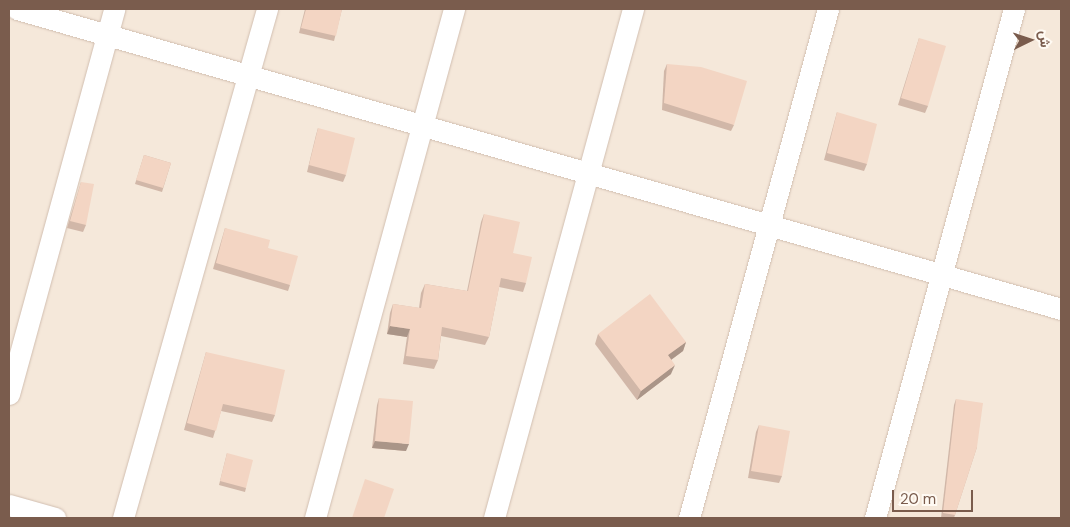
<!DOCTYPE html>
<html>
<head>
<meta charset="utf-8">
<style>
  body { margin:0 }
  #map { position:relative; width:1070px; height:527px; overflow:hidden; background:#fdf6ec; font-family:"DM Sans",Vazirmatn,sans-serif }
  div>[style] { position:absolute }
  .residential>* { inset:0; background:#f5e8da }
  .roads { filter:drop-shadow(0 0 1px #d1beb0) drop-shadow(0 0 1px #d1beb0) }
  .street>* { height:21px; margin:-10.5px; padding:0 10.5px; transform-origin:10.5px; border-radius:10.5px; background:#fff }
  .wall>* { inset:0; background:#d1b7a8 }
  .shaded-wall>* { inset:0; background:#aa9588 }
  .building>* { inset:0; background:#f3d5c3 }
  span { translate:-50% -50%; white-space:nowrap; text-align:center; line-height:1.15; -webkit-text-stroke:5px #fffaf3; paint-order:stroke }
  .frame { position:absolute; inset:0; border:10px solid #7a5c4d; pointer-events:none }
  .north { position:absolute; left:1005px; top:15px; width:50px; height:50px; -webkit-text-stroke:4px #fffaf3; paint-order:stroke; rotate:86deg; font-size:14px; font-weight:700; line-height:20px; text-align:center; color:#7a5c4d }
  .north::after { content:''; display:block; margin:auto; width:18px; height:22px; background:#7a5c4d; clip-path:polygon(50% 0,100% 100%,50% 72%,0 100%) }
  .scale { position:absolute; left:892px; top:490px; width:81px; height:22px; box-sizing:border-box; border:2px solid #7a5c4d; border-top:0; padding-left:6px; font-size:15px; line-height:18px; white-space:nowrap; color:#7a5c4d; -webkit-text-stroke:4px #fffaf3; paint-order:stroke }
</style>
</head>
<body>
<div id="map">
  <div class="residential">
    <div style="clip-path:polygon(9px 9px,1061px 9px,1061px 518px,9px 518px)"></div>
  </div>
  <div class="roads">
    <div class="street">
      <div style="left:17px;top:9px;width:1086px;rotate:16.03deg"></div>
      <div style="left:9px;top:394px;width:399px;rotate:-74.7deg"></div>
      <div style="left:9px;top:505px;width:48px;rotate:15.8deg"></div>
      <div style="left:123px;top:518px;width:529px;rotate:-74.2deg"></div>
      <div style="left:315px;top:518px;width:528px;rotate:-74.73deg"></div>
      <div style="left:494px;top:518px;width:528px;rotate:-74.73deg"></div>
      <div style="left:689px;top:518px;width:528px;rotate:-74.73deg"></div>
      <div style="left:875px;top:518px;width:528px;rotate:-74.73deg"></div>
    </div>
  </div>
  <div class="wall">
    <div style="clip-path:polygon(305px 9px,342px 9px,334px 41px,299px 33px)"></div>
    <div style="clip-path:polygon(919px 38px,928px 106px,925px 113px,898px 105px)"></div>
    <div style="clip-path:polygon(667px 64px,734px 125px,731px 131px,662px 110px,664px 71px)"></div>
    <div style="clip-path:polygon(837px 112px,867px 164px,864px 171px,824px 160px)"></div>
    <div style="clip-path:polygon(318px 128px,346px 175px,343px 182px,307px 172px,316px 135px)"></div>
    <div style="clip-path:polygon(144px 155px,171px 163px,162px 192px,135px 184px)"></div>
    <div style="clip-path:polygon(81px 182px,86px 225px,83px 232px,67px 228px)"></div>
    <div style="clip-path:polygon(484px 214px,513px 253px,526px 283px,523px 292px,499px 287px,489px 337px,485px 345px,441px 336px,438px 360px,434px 369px,403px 364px,407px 337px,387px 334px,390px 313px,393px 304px,419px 308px,421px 293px,425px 284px,467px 291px,481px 222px)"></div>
    <div style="clip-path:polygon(225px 228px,268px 248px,290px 285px,288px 291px,213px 269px)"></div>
    <div style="clip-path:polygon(598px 334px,686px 342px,683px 351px,671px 360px,671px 374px,637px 400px,595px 344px)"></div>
    <div style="clip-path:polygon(206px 352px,275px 415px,272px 422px,221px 411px,213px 438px,184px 430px)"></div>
    <div style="clip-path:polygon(379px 398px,406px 451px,372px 448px,377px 405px)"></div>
    <div style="clip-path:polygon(956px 399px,977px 447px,954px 518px,941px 518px,954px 405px)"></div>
    <div style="clip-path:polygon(759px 425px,782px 476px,779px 483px,748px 478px,756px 432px)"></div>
    <div style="clip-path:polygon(227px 453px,246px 488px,245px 492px,219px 485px)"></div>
  </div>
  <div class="shaded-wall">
    <div style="clip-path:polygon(390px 326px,410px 329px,407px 337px,387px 334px)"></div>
    <div style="clip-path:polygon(686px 342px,683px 351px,664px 365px,668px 355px)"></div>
    <div style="clip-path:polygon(675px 365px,671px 374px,637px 400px,641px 391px)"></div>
    <div style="clip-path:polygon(375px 441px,409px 444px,406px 451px,372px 448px)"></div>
  </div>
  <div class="building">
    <div style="clip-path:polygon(306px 9px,342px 9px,336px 36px,301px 28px)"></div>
    <div style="clip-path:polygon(919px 38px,946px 46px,928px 106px,901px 98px)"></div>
    <div style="clip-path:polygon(667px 64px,701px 67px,747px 81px,734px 125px,664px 103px)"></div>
    <div style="clip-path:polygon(837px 112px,877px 124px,867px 164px,827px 153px)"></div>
    <div style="clip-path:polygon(318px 128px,355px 138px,346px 175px,309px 165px)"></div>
    <div style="clip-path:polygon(144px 155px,171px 163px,163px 188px,136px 180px)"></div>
    <div style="clip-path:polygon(81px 182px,94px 184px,86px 225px,70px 221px)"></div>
    <div style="clip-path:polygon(484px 214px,520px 222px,513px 253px,532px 257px,526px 283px,501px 278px,489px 337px,442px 327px,438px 360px,406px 356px,410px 329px,390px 326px,393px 304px,421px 308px,425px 284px,468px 291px)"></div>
    <div style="clip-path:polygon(225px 228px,270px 240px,268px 248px,298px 256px,290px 285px,216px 263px)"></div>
    <div style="clip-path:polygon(650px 294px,686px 342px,668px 355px,675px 365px,641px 391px,598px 334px)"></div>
    <div style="clip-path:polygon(206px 352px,285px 370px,275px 415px,223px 404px,216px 431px,187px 423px)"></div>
    <div style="clip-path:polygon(379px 398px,413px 401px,409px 444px,375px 441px)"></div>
    <div style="clip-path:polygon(956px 399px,983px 403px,977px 447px,955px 515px,943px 513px)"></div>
    <div style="clip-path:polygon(759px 425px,790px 431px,782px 476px,751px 471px)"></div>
    <div style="clip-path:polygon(227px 453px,253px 460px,246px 488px,220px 481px)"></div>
    <div style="clip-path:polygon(365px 479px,394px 489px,384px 518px,352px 518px)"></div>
  </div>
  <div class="frame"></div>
  <div class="north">ش</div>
  <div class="scale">20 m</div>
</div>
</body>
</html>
